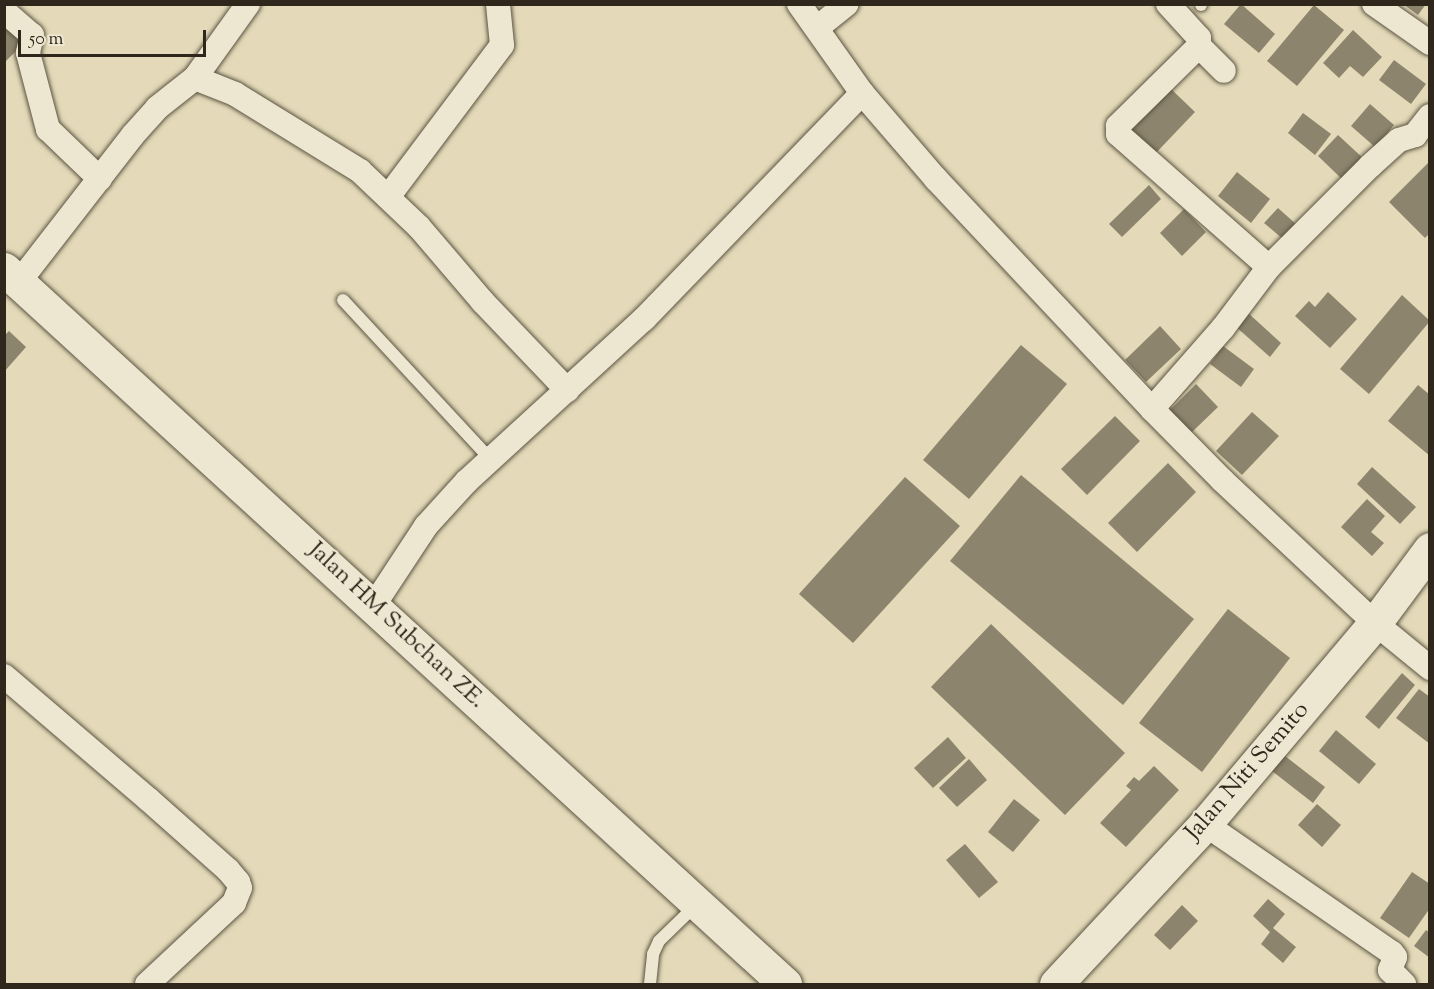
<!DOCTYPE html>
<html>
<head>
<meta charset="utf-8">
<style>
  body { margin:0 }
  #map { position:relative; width:1434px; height:989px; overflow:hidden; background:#e4dab9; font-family:"Sorts Mill Goudy",serif }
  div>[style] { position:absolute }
  .building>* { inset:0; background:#8d846d }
  .roads { filter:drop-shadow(0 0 2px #5c5442) drop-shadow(0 0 2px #5c5442) }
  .lane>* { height:12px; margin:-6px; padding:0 6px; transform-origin:6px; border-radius:6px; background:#ede7d2 }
  .street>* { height:24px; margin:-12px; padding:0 12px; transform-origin:12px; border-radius:12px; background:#ede7d2 }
  .secondary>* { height:33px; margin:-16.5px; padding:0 16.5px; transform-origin:16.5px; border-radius:16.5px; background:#ede7d2 }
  span { translate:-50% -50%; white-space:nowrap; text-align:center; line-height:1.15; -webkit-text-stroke:4.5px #ede7d2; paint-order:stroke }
  .street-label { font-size:24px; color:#2f271b }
  .frame { position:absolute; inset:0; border:6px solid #2f271b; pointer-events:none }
  .scale { position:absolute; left:18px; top:30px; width:188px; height:27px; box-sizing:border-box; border:3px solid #2f271b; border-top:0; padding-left:8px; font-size:18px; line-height:21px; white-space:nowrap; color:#2f271b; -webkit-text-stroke:4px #ede7d2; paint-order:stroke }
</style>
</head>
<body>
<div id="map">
  <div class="building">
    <div style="clip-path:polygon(1241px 4px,1275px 34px,1259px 53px,1224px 24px)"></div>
    <div style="clip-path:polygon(1403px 4px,1426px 4px,1418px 15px)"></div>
    <div style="clip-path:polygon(1314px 5px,1344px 30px,1297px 86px,1267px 61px)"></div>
    <div style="clip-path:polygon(4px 24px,24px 43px,4px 63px)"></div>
    <div style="clip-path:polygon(1353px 30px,1382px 57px,1363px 77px,1350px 66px,1339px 78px,1323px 63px)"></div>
    <div style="clip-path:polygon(1394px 60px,1426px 84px,1411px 104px,1379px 80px)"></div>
    <div style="clip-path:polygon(1169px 87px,1195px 112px,1154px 155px,1128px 131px)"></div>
    <div style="clip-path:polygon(1370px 104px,1394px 125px,1375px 147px,1351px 126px)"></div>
    <div style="clip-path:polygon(1303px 113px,1331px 134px,1315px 155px,1288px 133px)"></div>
    <div style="clip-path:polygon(1338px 135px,1364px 159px,1344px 181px,1318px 156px)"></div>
    <div style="clip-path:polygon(1430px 161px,1430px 233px,1425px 238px,1389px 202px)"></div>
    <div style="clip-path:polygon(1237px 172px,1270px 199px,1251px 223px,1218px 196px)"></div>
    <div style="clip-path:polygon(1149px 185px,1161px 199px,1122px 237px,1109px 224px)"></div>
    <div style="clip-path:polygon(1278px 208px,1297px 225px,1284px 240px,1264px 223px)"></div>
    <div style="clip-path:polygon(1184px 209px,1206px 232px,1182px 256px,1160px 233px)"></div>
    <div style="clip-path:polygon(1328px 292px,1357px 319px,1330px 348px,1295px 316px,1309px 301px,1315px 307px)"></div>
    <div style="clip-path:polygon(1402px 295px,1430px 321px,1369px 394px,1340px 369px)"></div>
    <div style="clip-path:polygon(1247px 312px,1281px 343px,1270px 357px,1235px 326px)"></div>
    <div style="clip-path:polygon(1160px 326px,1181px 349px,1146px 382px,1125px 360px)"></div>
    <div style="clip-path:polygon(9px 331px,26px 347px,4px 372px,4px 336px)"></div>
    <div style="clip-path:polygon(1021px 345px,1067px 384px,969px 499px,923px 460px)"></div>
    <div style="clip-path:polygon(1223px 346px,1254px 369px,1241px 387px,1210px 364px)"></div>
    <div style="clip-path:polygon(1196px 384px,1218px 407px,1191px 433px,1169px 411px)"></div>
    <div style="clip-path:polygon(1418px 385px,1430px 395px,1430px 456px,1388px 421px)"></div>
    <div style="clip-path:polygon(1252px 412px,1279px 436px,1242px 475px,1216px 451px)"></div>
    <div style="clip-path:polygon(1115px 416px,1140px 441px,1087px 495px,1061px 469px)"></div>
    <div style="clip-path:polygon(1168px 463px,1196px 492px,1137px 552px,1108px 523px)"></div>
    <div style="clip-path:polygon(1372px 467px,1416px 507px,1400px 524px,1357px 484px)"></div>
    <div style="clip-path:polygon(1021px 475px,1194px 619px,1123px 705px,950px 561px)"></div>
    <div style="clip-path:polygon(905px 477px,960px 526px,853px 643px,799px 594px)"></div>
    <div style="clip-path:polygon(1367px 499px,1385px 516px,1371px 532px,1384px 543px,1372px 556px,1341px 527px)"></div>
    <div style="clip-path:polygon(1228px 609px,1290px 658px,1202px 772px,1139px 723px)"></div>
    <div style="clip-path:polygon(991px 624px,1125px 753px,1065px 815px,931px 687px)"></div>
    <div style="clip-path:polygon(1402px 673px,1415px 685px,1379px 729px,1365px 717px)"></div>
    <div style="clip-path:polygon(1419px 689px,1430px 697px,1430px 744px,1396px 718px)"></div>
    <div style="clip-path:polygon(1336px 730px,1376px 764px,1359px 784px,1319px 751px)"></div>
    <div style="clip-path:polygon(948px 737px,966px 758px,933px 788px,914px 768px)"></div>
    <div style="clip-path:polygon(1285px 756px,1325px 787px,1313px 803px,1272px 771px)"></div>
    <div style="clip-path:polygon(969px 759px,987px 780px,957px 807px,939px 788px)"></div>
    <div style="clip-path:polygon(1154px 766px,1179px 790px,1126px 847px,1100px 823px,1131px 790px,1126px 786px,1134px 777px,1139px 781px)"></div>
    <div style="clip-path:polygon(1014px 799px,1040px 820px,1013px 852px,988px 832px)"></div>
    <div style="clip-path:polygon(1317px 804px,1341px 825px,1322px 847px,1298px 825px)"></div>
    <div style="clip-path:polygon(965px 844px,998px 882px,979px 898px,946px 860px)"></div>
    <div style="clip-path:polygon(1412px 872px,1430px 884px,1430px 908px,1409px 938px,1380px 918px)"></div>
    <div style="clip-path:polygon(1268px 899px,1285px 914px,1273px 928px,1296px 947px,1283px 963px,1261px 944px,1270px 932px,1253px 916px)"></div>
    <div style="clip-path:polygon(1182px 905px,1198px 921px,1170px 950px,1154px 935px)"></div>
    <div style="clip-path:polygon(1426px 930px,1430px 933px,1430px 958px,1414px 946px)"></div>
  </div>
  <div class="roads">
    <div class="lane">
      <div style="left:1201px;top:5px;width:1px;rotate:-90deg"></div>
      <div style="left:343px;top:300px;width:218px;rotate:47.2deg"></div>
      <div style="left:650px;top:984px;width:30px;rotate:-84deg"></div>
      <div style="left:653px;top:954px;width:14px;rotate:-65deg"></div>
      <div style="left:659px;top:941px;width:52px;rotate:-44.2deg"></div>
    </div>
    <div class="street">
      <div style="left:799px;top:4px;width:109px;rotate:54.7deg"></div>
      <div style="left:862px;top:93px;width:113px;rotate:49.3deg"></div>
      <div style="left:936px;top:179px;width:316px;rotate:46.8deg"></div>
      <div style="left:1152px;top:409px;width:101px;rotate:45.4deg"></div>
      <div style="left:1223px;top:481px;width:208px;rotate:43.1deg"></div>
      <div style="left:1375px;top:623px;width:71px;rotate:39.3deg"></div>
      <div style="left:1168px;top:4px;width:46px;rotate:47.6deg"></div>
      <div style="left:1199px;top:38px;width:8px;rotate:90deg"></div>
      <div style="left:1199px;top:46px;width:114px;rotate:135.4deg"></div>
      <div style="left:1118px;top:126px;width:8px;rotate:90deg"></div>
      <div style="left:1118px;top:134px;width:201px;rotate:41.4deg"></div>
      <div style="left:1374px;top:4px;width:68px;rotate:34.9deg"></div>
      <div style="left:4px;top:11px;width:37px;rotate:41deg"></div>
      <div style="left:32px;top:35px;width:18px;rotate:103deg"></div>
      <div style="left:28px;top:53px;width:79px;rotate:75.3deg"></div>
      <div style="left:48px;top:129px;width:72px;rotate:43.9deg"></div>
      <div style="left:817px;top:28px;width:38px;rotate:-39deg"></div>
      <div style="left:1199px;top:46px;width:35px;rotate:45deg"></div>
      <div style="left:195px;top:78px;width:43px;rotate:21.8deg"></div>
      <div style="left:235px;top:94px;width:147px;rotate:31.6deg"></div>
      <div style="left:360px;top:171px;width:81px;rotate:43.5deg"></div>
      <div style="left:419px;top:227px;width:99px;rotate:49.5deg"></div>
      <div style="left:483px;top:302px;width:122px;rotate:46.3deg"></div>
      <div style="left:388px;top:197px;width:190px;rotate:-53.1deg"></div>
      <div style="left:502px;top:45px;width:41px;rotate:-95.6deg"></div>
      <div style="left:19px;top:282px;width:186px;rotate:-52.2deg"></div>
      <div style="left:133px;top:135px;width:36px;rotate:-48deg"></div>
      <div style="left:157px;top:108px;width:48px;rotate:-38.3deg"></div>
      <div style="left:195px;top:78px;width:91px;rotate:-54.4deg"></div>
      <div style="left:1152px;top:409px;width:108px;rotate:-48.8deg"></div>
      <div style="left:1223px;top:328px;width:76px;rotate:-53deg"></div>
      <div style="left:1269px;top:267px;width:143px;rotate:-45deg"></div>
      <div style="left:1370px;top:166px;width:39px;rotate:-42deg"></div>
      <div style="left:1399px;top:140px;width:17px;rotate:-17deg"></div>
      <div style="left:1415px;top:135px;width:24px;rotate:-52deg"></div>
      <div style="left:374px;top:605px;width:95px;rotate:-56.6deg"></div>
      <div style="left:426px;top:526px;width:61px;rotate:-47.7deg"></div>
      <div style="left:467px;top:481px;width:240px;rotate:-42.5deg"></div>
      <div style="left:644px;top:319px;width:314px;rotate:-46deg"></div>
      <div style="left:4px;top:676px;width:189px;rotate:40.5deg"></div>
      <div style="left:148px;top:799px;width:107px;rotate:41.6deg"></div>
      <div style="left:228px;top:870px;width:16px;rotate:50deg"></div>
      <div style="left:238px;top:882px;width:6px;rotate:72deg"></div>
      <div style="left:240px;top:888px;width:16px;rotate:112deg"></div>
      <div style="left:234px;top:903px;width:119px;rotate:137deg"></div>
      <div style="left:1205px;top:824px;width:227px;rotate:34.6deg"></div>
      <div style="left:1392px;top:953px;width:5px;rotate:53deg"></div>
      <div style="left:1395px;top:957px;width:14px;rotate:111deg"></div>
      <div style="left:1390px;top:970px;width:20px;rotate:45deg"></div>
    </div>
    <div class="secondary">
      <div style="left:4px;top:269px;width:1059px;rotate:42.47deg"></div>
      <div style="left:1056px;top:984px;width:219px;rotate:-47deg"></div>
      <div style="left:1205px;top:824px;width:263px;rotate:-49.8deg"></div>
      <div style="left:1375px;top:623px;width:92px;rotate:-53.4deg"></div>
    </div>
  </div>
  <div class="street-label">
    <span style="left:396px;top:626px;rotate:43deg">Jalan HM Subchan ZE.</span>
    <span style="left:1248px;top:772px;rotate:-49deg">Jalan Niti Semito</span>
  </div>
  <div class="frame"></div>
  <div class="scale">50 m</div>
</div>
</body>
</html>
